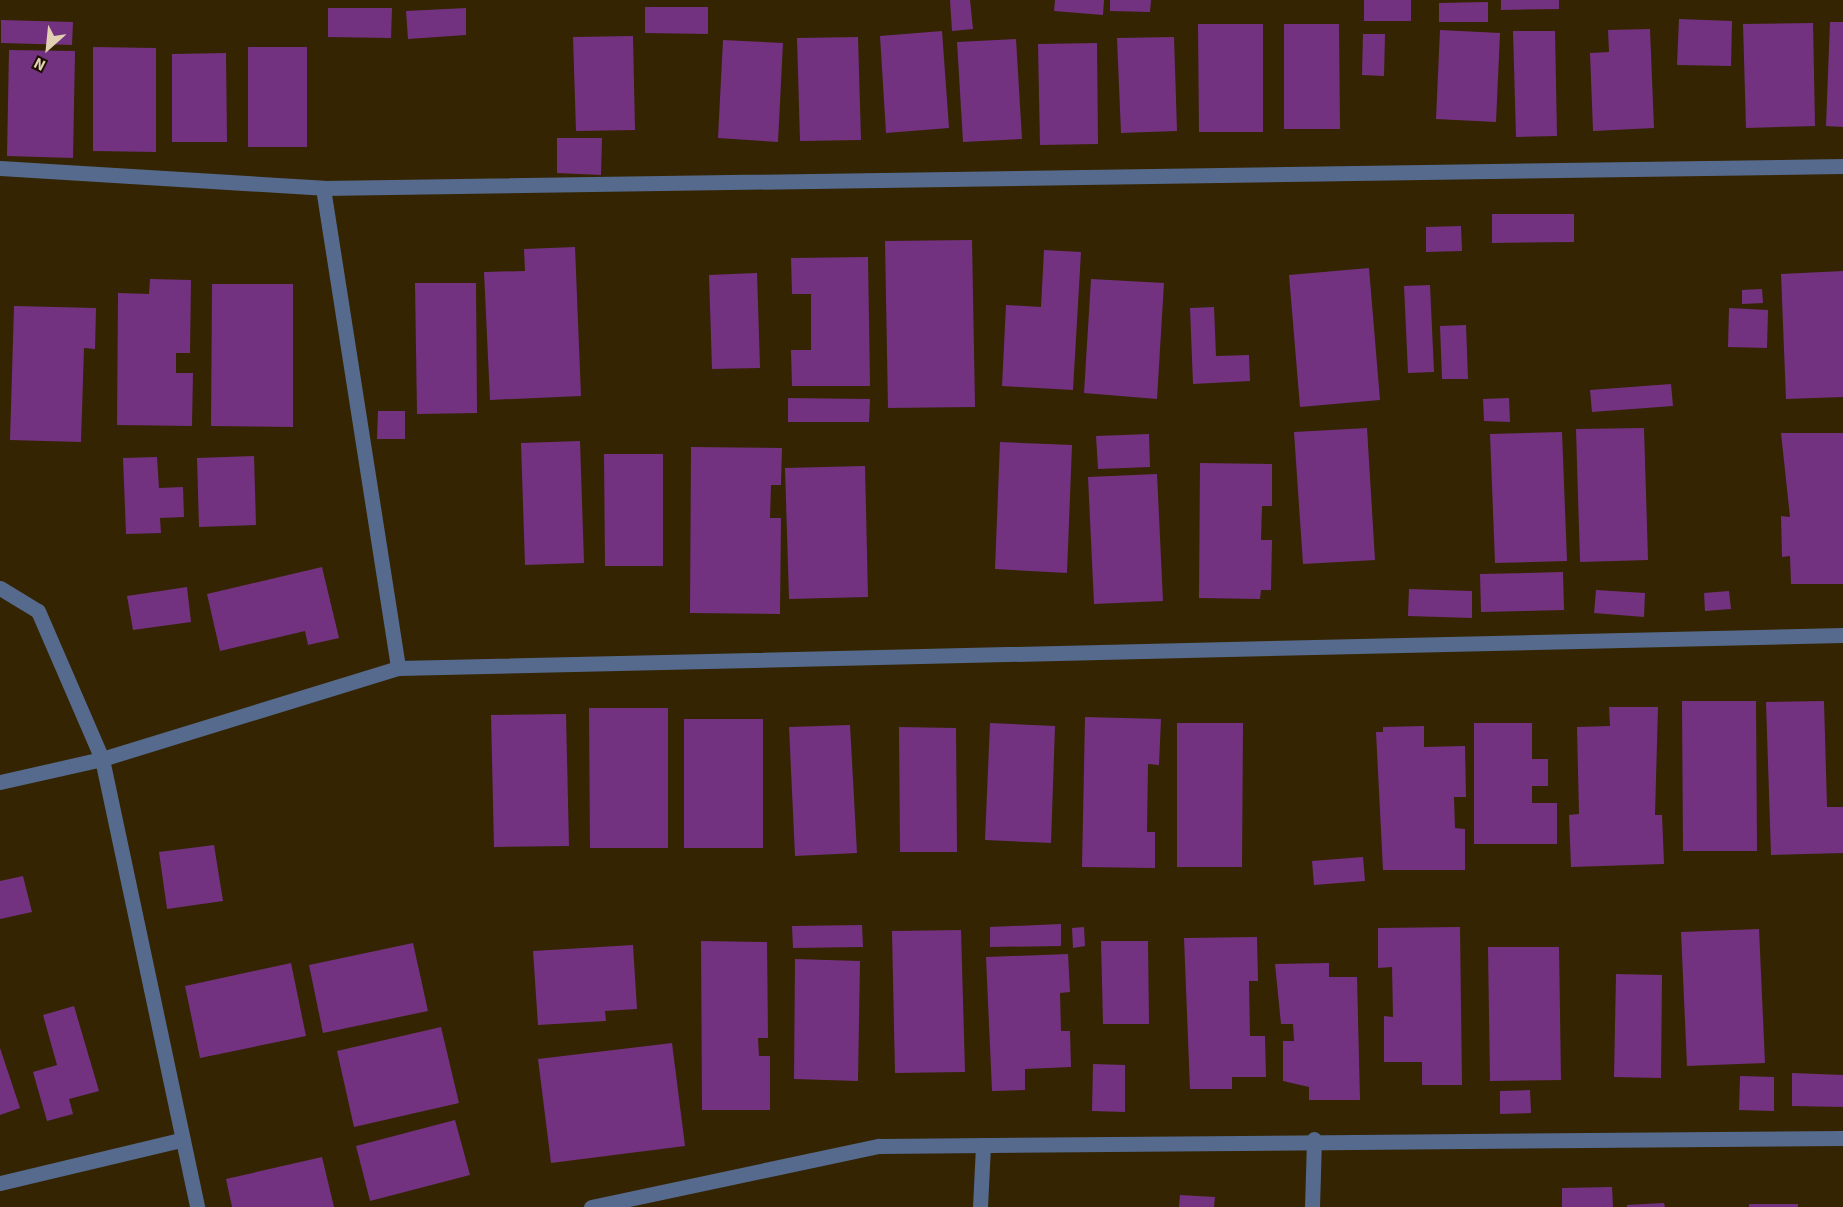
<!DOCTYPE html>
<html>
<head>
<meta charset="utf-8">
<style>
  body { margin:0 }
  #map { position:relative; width:1843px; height:1207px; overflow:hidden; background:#342402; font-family:"Source Sans 3",sans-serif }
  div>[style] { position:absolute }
  .building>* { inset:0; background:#73327f }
  .minor>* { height:15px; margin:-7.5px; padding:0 7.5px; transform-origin:7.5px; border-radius:7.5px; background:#556a8d }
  span { translate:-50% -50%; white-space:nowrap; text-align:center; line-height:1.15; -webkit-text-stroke:5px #1a0d00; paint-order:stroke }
  .north { position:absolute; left:18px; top:18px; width:60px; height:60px; -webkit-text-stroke:4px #1a0d00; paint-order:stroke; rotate:207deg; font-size:16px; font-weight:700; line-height:24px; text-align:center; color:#e2d0b2 }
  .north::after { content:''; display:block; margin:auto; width:21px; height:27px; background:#e2d0b2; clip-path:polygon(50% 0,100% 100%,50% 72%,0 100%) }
</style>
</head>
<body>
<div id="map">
  <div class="building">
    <div style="clip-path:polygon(950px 0,970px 0,973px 29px,952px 31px)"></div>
    <div style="clip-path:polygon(1055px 0,1104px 0,1103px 15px,1054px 11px)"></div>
    <div style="clip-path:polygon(1110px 0,1151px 0,1150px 12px,1110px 11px)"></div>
    <div style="clip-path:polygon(1364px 0,1411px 0,1411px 21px,1364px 21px)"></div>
    <div style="clip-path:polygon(1501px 0,1559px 0,1559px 9px,1501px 10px)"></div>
    <div style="clip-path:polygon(1488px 2px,1488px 22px,1439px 22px,1439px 3px)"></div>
    <div style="clip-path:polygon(645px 7px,708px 7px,708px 34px,645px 33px)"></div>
    <div style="clip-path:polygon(328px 8px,392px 8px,391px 38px,328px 37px)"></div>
    <div style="clip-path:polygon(466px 8px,466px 35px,408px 39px,406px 11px)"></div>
    <div style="clip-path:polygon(1679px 19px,1732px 21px,1731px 66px,1677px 65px)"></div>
    <div style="clip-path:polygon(1px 20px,73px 22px,72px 45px,1px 43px)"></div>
    <div style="clip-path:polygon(1830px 22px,1843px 22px,1843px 127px,1826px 126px)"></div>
    <div style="clip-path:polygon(1813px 23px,1815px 126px,1746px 128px,1743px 24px)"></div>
    <div style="clip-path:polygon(1198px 24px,1263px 24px,1263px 132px,1199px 132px)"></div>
    <div style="clip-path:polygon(1284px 24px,1339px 24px,1340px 129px,1284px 129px)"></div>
    <div style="clip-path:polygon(1650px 29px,1654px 128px,1593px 131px,1590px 53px,1609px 52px,1608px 30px)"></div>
    <div style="clip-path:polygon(1440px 30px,1500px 33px,1496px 122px,1436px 119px)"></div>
    <div style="clip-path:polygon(942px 31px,949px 128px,886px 133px,880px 36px)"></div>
    <div style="clip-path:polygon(1513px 31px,1555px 31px,1557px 136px,1516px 137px)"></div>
    <div style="clip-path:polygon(1363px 34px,1385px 34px,1384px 76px,1362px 75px)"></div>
    <div style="clip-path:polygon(633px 36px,635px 130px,576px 131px,573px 37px)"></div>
    <div style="clip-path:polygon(858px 37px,861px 140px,800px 141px,797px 38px)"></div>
    <div style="clip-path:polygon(1174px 37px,1177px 131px,1121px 133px,1117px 38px)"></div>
    <div style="clip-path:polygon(1016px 39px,1022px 139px,963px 142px,957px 42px)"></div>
    <div style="clip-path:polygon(723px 40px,783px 43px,778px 142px,718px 138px)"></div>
    <div style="clip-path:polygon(1097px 43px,1098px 144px,1040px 145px,1038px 44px)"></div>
    <div style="clip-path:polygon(93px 47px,156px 48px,156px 152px,93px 151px)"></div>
    <div style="clip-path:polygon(248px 47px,307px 47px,307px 147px,248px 147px)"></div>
    <div style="clip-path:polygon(9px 50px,75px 51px,73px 158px,7px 156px)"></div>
    <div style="clip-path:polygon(226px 53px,227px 142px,172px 142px,172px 54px)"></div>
    <div style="clip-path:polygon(557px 138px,602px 138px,601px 175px,557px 173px)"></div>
    <div style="clip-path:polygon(1492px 214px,1574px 214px,1574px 242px,1492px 243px)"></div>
    <div style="clip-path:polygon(1461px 226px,1462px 251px,1426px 252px,1426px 227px)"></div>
    <div style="clip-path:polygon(972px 240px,975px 407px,888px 408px,885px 241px)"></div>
    <div style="clip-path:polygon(575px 247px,581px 396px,490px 400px,484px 272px,525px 271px,524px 249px)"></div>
    <div style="clip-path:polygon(1044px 250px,1081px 252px,1073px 390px,1002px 386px,1006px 305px,1041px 307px)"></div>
    <div style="clip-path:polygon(868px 257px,870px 386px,792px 386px,791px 350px,811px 350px,811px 294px,792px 294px,791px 258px)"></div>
    <div style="clip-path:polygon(1369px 268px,1380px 400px,1300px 407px,1289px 275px)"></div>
    <div style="clip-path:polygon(1843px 271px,1843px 397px,1786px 399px,1781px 274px)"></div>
    <div style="clip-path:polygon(757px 273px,760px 368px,712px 369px,709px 275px)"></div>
    <div style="clip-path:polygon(150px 279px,191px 280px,190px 353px,176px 353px,176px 373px,193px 373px,192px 426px,117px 425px,118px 293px,149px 294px)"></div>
    <div style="clip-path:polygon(1091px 279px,1164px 283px,1157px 399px,1084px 393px)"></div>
    <div style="clip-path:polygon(415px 283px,476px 283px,477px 413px,417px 414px)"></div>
    <div style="clip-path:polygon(212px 284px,293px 284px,293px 427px,211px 426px)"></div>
    <div style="clip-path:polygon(1430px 285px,1434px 372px,1408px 373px,1404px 286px)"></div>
    <div style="clip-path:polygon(1762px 289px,1763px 303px,1742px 304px,1742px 290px)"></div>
    <div style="clip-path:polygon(14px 306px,96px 308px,95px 349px,84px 348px,81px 442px,10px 440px)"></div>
    <div style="clip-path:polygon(1214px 307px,1216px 356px,1249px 355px,1250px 381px,1193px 384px,1190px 308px)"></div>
    <div style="clip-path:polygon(1729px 308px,1768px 310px,1767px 348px,1728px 347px)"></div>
    <div style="clip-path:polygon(1466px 325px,1468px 379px,1442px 379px,1440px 326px)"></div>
    <div style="clip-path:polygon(1671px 384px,1673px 406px,1592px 412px,1590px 390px)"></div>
    <div style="clip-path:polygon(788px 398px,870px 399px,869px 422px,788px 422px)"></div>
    <div style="clip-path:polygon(1509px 398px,1510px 422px,1484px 421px,1483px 399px)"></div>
    <div style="clip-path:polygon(378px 411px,405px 411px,405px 439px,377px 439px)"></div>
    <div style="clip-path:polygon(1367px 428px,1375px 560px,1303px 564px,1294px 432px)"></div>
    <div style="clip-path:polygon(1644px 428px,1648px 560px,1580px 562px,1576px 429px)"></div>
    <div style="clip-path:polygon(1562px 432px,1567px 561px,1495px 563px,1490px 434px)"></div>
    <div style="clip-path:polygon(1781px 433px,1843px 433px,1843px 584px,1791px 584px,1790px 556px,1782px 557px,1781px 516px,1790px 517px)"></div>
    <div style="clip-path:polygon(1149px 434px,1150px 467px,1098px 469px,1096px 436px)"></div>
    <div style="clip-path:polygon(580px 441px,584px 563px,525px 565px,521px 443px)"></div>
    <div style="clip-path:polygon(1000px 442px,1072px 445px,1067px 573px,995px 569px)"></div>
    <div style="clip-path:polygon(691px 447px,782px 448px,781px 485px,771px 485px,770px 518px,781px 518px,780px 614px,690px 613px)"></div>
    <div style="clip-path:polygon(604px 454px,663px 454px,663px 566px,605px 566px)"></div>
    <div style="clip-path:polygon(254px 456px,256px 525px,199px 527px,197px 458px)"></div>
    <div style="clip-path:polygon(157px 457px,159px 488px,183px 487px,184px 517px,160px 518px,161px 533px,126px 534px,123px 458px)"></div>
    <div style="clip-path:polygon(1200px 463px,1272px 464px,1272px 506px,1262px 506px,1261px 540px,1272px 540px,1271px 590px,1261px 590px,1260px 599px,1199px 598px)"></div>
    <div style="clip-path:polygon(865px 466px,868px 597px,789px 599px,785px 468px)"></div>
    <div style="clip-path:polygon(1157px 474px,1163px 601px,1094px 604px,1088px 477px)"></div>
    <div style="clip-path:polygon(322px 567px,339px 638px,308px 645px,305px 631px,220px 651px,207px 594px)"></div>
    <div style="clip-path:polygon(1563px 572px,1564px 610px,1481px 612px,1480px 574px)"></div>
    <div style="clip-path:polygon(187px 587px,191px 622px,133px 630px,127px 596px)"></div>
    <div style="clip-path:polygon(1409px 589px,1472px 591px,1472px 618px,1408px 616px)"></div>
    <div style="clip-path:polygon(1596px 590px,1645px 593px,1644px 617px,1594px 613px)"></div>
    <div style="clip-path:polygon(1729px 591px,1731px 609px,1705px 611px,1704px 593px)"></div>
    <div style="clip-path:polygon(1682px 701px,1756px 701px,1757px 851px,1683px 851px)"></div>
    <div style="clip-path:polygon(1824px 701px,1827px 807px,1843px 807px,1843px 853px,1771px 855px,1766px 702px)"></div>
    <div style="clip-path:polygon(1609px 707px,1658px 707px,1655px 815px,1662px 815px,1664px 864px,1571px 867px,1569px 815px,1579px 814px,1577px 727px,1610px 726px)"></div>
    <div style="clip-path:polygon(589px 708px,668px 708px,668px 848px,590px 848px)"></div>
    <div style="clip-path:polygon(566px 714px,569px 846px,494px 847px,491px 715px)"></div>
    <div style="clip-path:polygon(1085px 717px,1161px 719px,1159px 765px,1148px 764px,1147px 832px,1155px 832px,1155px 868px,1082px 867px)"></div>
    <div style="clip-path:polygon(684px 719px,763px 719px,763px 848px,684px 848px)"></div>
    <div style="clip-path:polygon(990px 723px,1055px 726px,1051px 843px,985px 840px)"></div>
    <div style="clip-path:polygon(1177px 723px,1243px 723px,1242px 867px,1177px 867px)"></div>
    <div style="clip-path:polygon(1474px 723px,1532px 723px,1532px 759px,1548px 759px,1548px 786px,1532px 786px,1532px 803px,1557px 803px,1557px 844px,1474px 844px)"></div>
    <div style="clip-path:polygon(850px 725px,857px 853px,795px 856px,789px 727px)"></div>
    <div style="clip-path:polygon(1424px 726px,1424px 747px,1465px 746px,1466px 797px,1454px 797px,1455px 828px,1465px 829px,1465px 870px,1383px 870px,1376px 732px,1383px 732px,1383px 727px)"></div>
    <div style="clip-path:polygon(899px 727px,956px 728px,957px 852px,900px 852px)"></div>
    <div style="clip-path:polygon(214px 845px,223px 901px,167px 909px,159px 852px)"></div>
    <div style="clip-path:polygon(1363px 857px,1365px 881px,1314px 885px,1312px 861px)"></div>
    <div style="clip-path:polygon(23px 876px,32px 912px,0 919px,0 881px)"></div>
    <div style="clip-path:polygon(1061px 924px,1061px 946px,990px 947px,990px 927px)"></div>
    <div style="clip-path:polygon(862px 925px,863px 947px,793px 948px,792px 926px)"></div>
    <div style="clip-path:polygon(1084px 927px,1085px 946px,1073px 948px,1072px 928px)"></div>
    <div style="clip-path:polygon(1460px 927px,1462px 1085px,1422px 1085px,1422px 1062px,1384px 1062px,1384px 1016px,1393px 1017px,1392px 967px,1378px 968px,1378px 928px)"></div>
    <div style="clip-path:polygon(1759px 929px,1765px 1063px,1687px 1066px,1681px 932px)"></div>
    <div style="clip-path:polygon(961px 930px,965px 1072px,895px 1073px,892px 931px)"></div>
    <div style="clip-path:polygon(1257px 937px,1258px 981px,1249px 981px,1250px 1036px,1265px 1036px,1266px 1077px,1232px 1077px,1232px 1089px,1190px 1089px,1184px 938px)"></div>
    <div style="clip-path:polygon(701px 941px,767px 942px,768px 1038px,758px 1038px,759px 1056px,770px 1056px,770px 1110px,702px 1110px)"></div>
    <div style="clip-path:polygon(1101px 941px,1148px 941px,1149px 1024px,1103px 1024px)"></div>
    <div style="clip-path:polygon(413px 943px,428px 1011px,323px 1033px,309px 965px)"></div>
    <div style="clip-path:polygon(633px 945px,637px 1009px,605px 1011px,606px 1021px,538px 1025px,533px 951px)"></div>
    <div style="clip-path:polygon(1488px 947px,1559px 947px,1561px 1080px,1490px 1081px)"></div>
    <div style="clip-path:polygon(1068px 954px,1070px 992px,1060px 993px,1061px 1031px,1070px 1031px,1071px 1067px,1025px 1069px,1025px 1090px,992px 1091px,986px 957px)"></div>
    <div style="clip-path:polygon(795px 959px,860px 961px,858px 1081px,794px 1079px)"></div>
    <div style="clip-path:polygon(291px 963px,306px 1036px,200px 1058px,185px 986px)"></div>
    <div style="clip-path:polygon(1329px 963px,1329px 977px,1357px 977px,1360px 1100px,1309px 1100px,1309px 1087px,1283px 1081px,1283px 1041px,1294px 1041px,1293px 1024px,1281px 1024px,1275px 964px)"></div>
    <div style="clip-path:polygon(1616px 974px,1662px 975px,1661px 1078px,1614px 1077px)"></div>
    <div style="clip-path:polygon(74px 1006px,99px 1091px,69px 1099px,73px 1114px,47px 1121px,33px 1072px,57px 1065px,43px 1015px)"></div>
    <div style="clip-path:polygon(441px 1027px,459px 1103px,354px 1127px,337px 1051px)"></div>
    <div style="clip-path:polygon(672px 1043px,685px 1146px,551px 1163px,538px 1059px)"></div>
    <div style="clip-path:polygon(0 1048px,20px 1108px,0 1115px)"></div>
    <div style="clip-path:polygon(1093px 1064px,1125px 1065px,1125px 1112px,1092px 1111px)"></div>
    <div style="clip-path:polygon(1792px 1073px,1843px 1075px,1843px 1107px,1792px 1106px)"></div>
    <div style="clip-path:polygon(1740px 1076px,1774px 1077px,1774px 1111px,1739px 1110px)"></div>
    <div style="clip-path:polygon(1530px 1090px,1531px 1113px,1500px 1114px,1500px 1091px)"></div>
    <div style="clip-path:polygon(455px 1120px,470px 1175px,370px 1201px,356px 1146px)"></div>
    <div style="clip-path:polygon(322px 1157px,334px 1207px,232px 1207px,226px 1179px)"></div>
    <div style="clip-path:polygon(1612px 1187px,1613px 1207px,1562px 1207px,1562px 1188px)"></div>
    <div style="clip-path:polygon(1180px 1195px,1215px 1197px,1214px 1207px,1179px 1207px)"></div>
    <div style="clip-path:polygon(1664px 1203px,1665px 1207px,1627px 1207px,1627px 1205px)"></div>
    <div style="clip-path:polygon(1749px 1204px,1798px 1204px,1798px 1207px,1749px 1207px)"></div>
  </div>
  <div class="minor">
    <div style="left:0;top:168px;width:324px;rotate:3.5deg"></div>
    <div style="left:323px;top:188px;width:1520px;rotate:-0.83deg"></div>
    <div style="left:323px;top:188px;width:486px;rotate:81.1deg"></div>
    <div style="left:0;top:588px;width:44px;rotate:31.2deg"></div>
    <div style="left:38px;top:611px;width:161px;rotate:66.6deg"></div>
    <div style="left:102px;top:759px;width:458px;rotate:78deg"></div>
    <div style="left:0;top:782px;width:105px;rotate:-12.7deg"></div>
    <div style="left:102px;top:759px;width:310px;rotate:-17.1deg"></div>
    <div style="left:398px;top:668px;width:1445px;rotate:-1.31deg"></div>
    <div style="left:0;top:1183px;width:185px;rotate:-13.4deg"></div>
    <div style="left:591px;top:1207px;width:294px;rotate:-12deg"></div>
    <div style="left:879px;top:1146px;width:964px;rotate:-0.48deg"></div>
    <div style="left:980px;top:1207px;width:62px;rotate:-87.2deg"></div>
    <div style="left:1312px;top:1207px;width:68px;rotate:-88.3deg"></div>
  </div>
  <div class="north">N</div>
</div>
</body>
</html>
